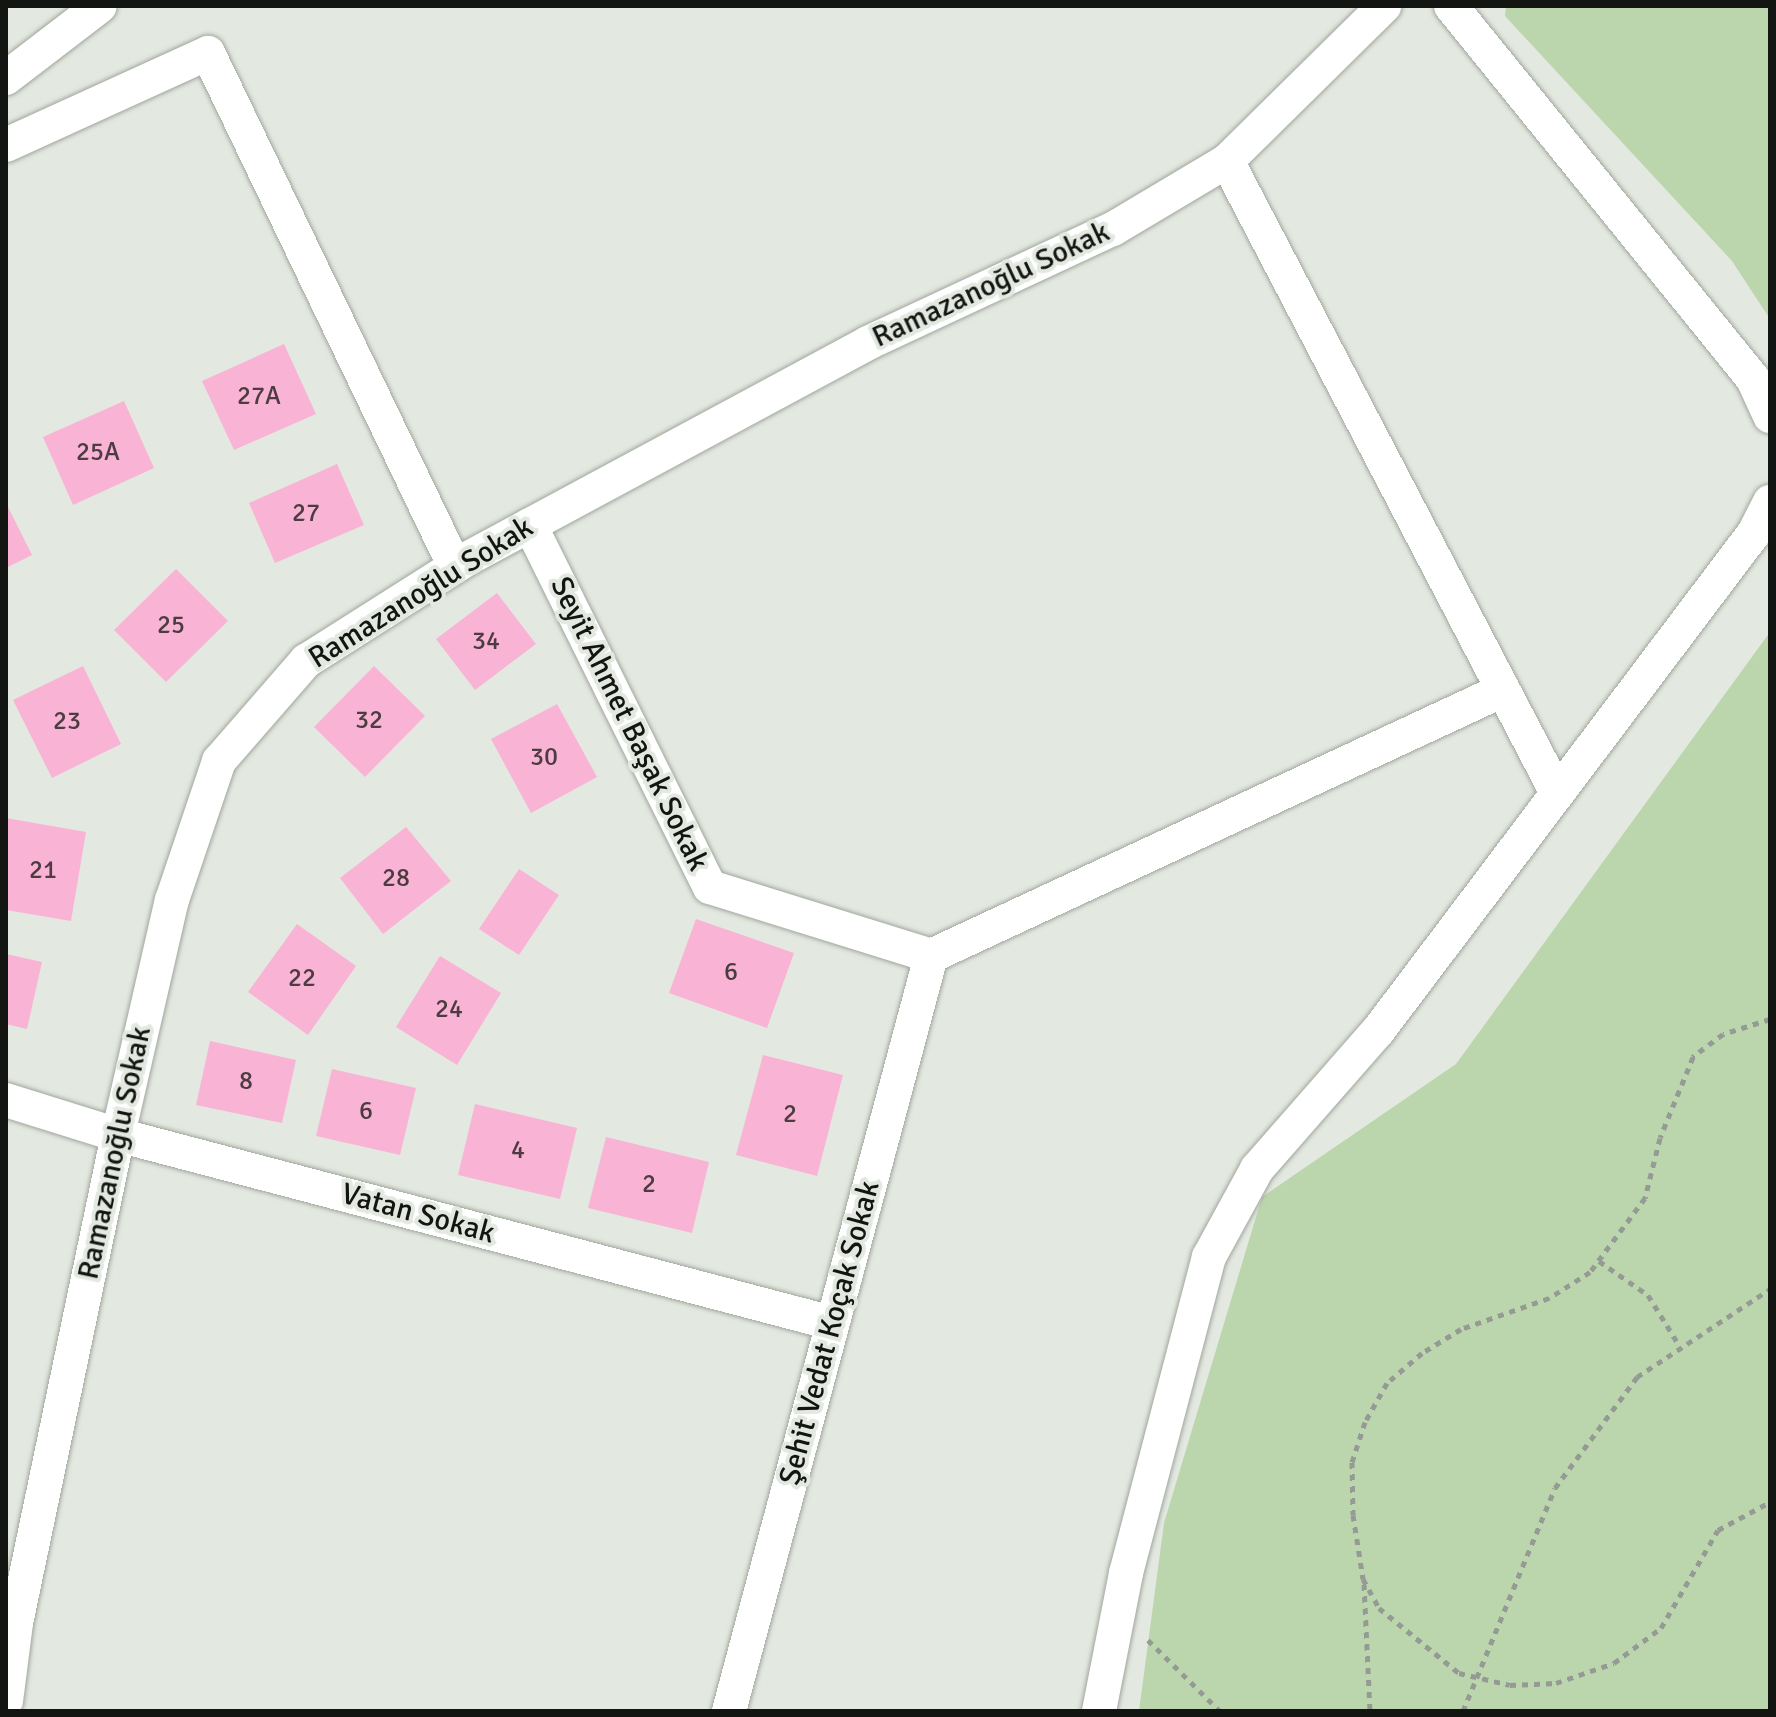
<!DOCTYPE html>
<html>
<head>
<meta charset="utf-8">
<style>
  body { margin:0 }
  #map { position:relative; width:1776px; height:1717px; overflow:hidden; background:#e3e9e0; font-family:Signika,sans-serif }
  div>[style] { position:absolute }
  .green>* { inset:0; background:#bbd6ac }
  .building>* { inset:0; background:#f9b3d4 }
  .path>* { height:5px; margin-top:-2.5px; transform-origin:0; background:repeating-linear-gradient(90deg,#969a94 0 6px,transparent 0 12px) }
  .roads { filter:drop-shadow(0 0 2px #a0a69d) drop-shadow(0 0 2px #a0a69d) }
  .minor>* { height:34px; margin:-17px; padding:0 17px; transform-origin:17px; border-radius:17px; background:#fff }
  span { translate:-50% -50%; white-space:nowrap; text-align:center; line-height:1.15; -webkit-text-stroke:8px #e3e9e0; paint-order:stroke }
  .number-label { font-size:26px; color:#4c3c42 }
  .number-label span { -webkit-text-stroke-width:0 }
  .street-label { font-size:30px; color:#131512 }
  .frame { position:absolute; inset:0; border:8px solid #131512; pointer-events:none }
</style>
</head>
<body>
<div id="map">
  <div class="green">
    <div style="clip-path:polygon(1506px 6px,1770px 6px,1770px 319px,1732px 261px,1505px 16px)"></div>
    <div style="clip-path:polygon(1770px 632px,1770px 1711px,1139px 1711px,1164px 1523px,1262px 1197px,1456px 1064px)"></div>
  </div>
  <div class="building">
    <div style="clip-path:polygon(284px 344px,316px 414px,234px 450px,202px 381px)"></div>
    <div style="clip-path:polygon(124px 401px,154px 468px,73px 505px,43px 437px)"></div>
    <div style="clip-path:polygon(337px 464px,364px 525px,275px 563px,249px 503px)"></div>
    <div style="clip-path:polygon(6px 503px,32px 555px,6px 568px)"></div>
    <div style="clip-path:polygon(176px 569px,228px 621px,166px 682px,114px 630px)"></div>
    <div style="clip-path:polygon(497px 593px,536px 644px,475px 690px,436px 639px)"></div>
    <div style="clip-path:polygon(83px 666px,121px 744px,52px 778px,13px 700px)"></div>
    <div style="clip-path:polygon(374px 666px,425px 716px,365px 777px,314px 727px)"></div>
    <div style="clip-path:polygon(557px 704px,597px 777px,531px 813px,491px 739px)"></div>
    <div style="clip-path:polygon(6px 818px,86px 832px,71px 921px,6px 910px)"></div>
    <div style="clip-path:polygon(406px 827px,451px 881px,383px 934px,340px 878px)"></div>
    <div style="clip-path:polygon(519px 869px,559px 895px,519px 955px,479px 929px)"></div>
    <div style="clip-path:polygon(696px 919px,794px 953px,767px 1028px,669px 993px)"></div>
    <div style="clip-path:polygon(297px 924px,356px 966px,308px 1035px,248px 992px)"></div>
    <div style="clip-path:polygon(6px 954px,42px 962px,27px 1029px,6px 1024px)"></div>
    <div style="clip-path:polygon(440px 956px,501px 993px,457px 1065px,396px 1027px)"></div>
    <div style="clip-path:polygon(210px 1041px,296px 1060px,282px 1123px,196px 1105px)"></div>
    <div style="clip-path:polygon(763px 1055px,843px 1075px,817px 1176px,736px 1155px)"></div>
    <div style="clip-path:polygon(332px 1069px,416px 1088px,400px 1155px,316px 1136px)"></div>
    <div style="clip-path:polygon(475px 1104px,577px 1128px,560px 1199px,458px 1175px)"></div>
    <div style="clip-path:polygon(606px 1137px,709px 1162px,692px 1233px,588px 1208px)"></div>
  </div>
  <div class="path">
    <div style="left:1770px;top:1019px;width:49px;rotate:162.3deg"></div>
    <div style="left:1723px;top:1034px;width:38px;rotate:143deg"></div>
    <div style="left:1693px;top:1057px;width:87px;rotate:112.2deg"></div>
    <div style="left:1660px;top:1138px;width:62px;rotate:104deg"></div>
    <div style="left:1645px;top:1198px;width:92px;rotate:126.6deg"></div>
    <div style="left:1590px;top:1272px;width:49px;rotate:147.6deg"></div>
    <div style="left:1549px;top:1298px;width:93px;rotate:160.6deg"></div>
    <div style="left:1461px;top:1329px;width:46px;rotate:148.4deg"></div>
    <div style="left:1422px;top:1353px;width:46px;rotate:139.4deg"></div>
    <div style="left:1387px;top:1383px;width:45px;rotate:119.4deg"></div>
    <div style="left:1365px;top:1422px;width:42px;rotate:108deg"></div>
    <div style="left:1352px;top:1462px;width:53px;rotate:88.9deg"></div>
    <div style="left:1353px;top:1515px;width:65px;rotate:81.1deg"></div>
    <div style="left:1363px;top:1579px;width:33px;rotate:61deg"></div>
    <div style="left:1379px;top:1608px;width:103px;rotate:39.1deg"></div>
    <div style="left:1459px;top:1673px;width:52px;rotate:13.2deg"></div>
    <div style="left:1510px;top:1685px;width:46px;rotate:-2.5deg"></div>
    <div style="left:1556px;top:1683px;width:61px;rotate:-19deg"></div>
    <div style="left:1614px;top:1663px;width:59px;rotate:-36.7deg"></div>
    <div style="left:1661px;top:1628px;width:113px;rotate:-59.8deg"></div>
    <div style="left:1718px;top:1530px;width:59px;rotate:-28.3deg"></div>
    <div style="left:1599px;top:1261px;width:60px;rotate:34.8deg"></div>
    <div style="left:1648px;top:1295px;width:59px;rotate:58.2deg"></div>
    <div style="left:1364px;top:1584px;width:127px;rotate:87.3deg"></div>
    <div style="left:1148px;top:1640px;width:101px;rotate:44.6deg"></div>
    <div style="left:1463px;top:1711px;width:241px;rotate:-67.6deg"></div>
    <div style="left:1555px;top:1488px;width:138px;rotate:-53.5deg"></div>
    <div style="left:1637px;top:1377px;width:159px;rotate:-33.5deg"></div>
  </div>
  <div class="roads">
    <div class="minor">
      <div style="left:1451px;top:6px;width:480px;rotate:51deg"></div>
      <div style="left:1753px;top:379px;width:41px;rotate:65.3deg"></div>
      <div style="left:6px;top:78px;width:118px;rotate:-37.5deg"></div>
      <div style="left:6px;top:145px;width:222px;rotate:-24.5deg"></div>
      <div style="left:208px;top:53px;width:570px;rotate:64.33deg"></div>
      <div style="left:1227px;top:161px;width:713px;rotate:62.43deg"></div>
      <div style="left:530px;top:525px;width:404px;rotate:63.6deg"></div>
      <div style="left:710px;top:887px;width:232px;rotate:17.3deg"></div>
      <div style="left:931px;top:956px;width:631px;rotate:-24.94deg"></div>
      <div style="left:6px;top:1100px;width:117px;rotate:17.4deg"></div>
      <div style="left:118px;top:1135px;width:738px;rotate:14.75deg"></div>
      <div style="left:6px;top:1701px;width:79px;rotate:-82.7deg"></div>
      <div style="left:16px;top:1623px;width:499px;rotate:-78.2deg"></div>
      <div style="left:118px;top:1135px;width:241px;rotate:-77.1deg"></div>
      <div style="left:172px;top:900px;width:147px;rotate:-71.3deg"></div>
      <div style="left:219px;top:761px;width:133px;rotate:-49deg"></div>
      <div style="left:306px;top:661px;width:191px;rotate:-32.4deg"></div>
      <div style="left:467px;top:559px;width:455px;rotate:-28.3deg"></div>
      <div style="left:868px;top:343px;width:270px;rotate:-25deg"></div>
      <div style="left:1113px;top:229px;width:133px;rotate:-30.8deg"></div>
      <div style="left:1227px;top:161px;width:221px;rotate:-44.6deg"></div>
      <div style="left:729px;top:1711px;width:782px;rotate:-75.02deg"></div>
      <div style="left:1099px;top:1711px;width:141px;rotate:-78.9deg"></div>
      <div style="left:1126px;top:1573px;width:327px;rotate:-75.3deg"></div>
      <div style="left:1209px;top:1257px;width:100px;rotate:-61.4deg"></div>
      <div style="left:1257px;top:1169px;width:184px;rotate:-48.8deg"></div>
      <div style="left:1378px;top:1031px;width:624px;rotate:-52.95deg"></div>
      <div style="left:1754px;top:533px;width:35px;rotate:-63deg"></div>
    </div>
  </div>
  <div class="number-label">
    <span style="left:259px;top:397px">27A</span>
    <span style="left:98px;top:453px">25A</span>
    <span style="left:306px;top:514px">27</span>
    <span style="left:171px;top:626px">25</span>
    <span style="left:486px;top:642px">34</span>
    <span style="left:369px;top:721px">32</span>
    <span style="left:67px;top:722px">23</span>
    <span style="left:544px;top:758px">30</span>
    <span style="left:43px;top:871px">21</span>
    <span style="left:396px;top:879px">28</span>
    <span style="left:731px;top:973px">6</span>
    <span style="left:302px;top:979px">22</span>
    <span style="left:449px;top:1010px">24</span>
    <span style="left:246px;top:1082px">8</span>
    <span style="left:366px;top:1112px">6</span>
    <span style="left:790px;top:1115px">2</span>
    <span style="left:518px;top:1151px">4</span>
    <span style="left:649px;top:1185px">2</span>
  </div>
  <div class="street-label">
    <span style="left:991px;top:285px;rotate:-25deg">Ramazanoğlu Sokak</span>
    <span style="left:421px;top:593px;rotate:-32deg">Ramazanoğlu Sokak</span>
    <span style="left:629px;top:724px;rotate:64deg">Seyit Ahmet Başak Sokak</span>
    <span style="left:115px;top:1153px;rotate:-78deg">Ramazanoğlu Sokak</span>
    <span style="left:418px;top:1214px;rotate:15deg">Vatan Sokak</span>
    <span style="left:830px;top:1333px;rotate:-75deg">Şehit Vedat Koçak Sokak</span>
  </div>
  <div class="frame"></div>
</div>
</body>
</html>
